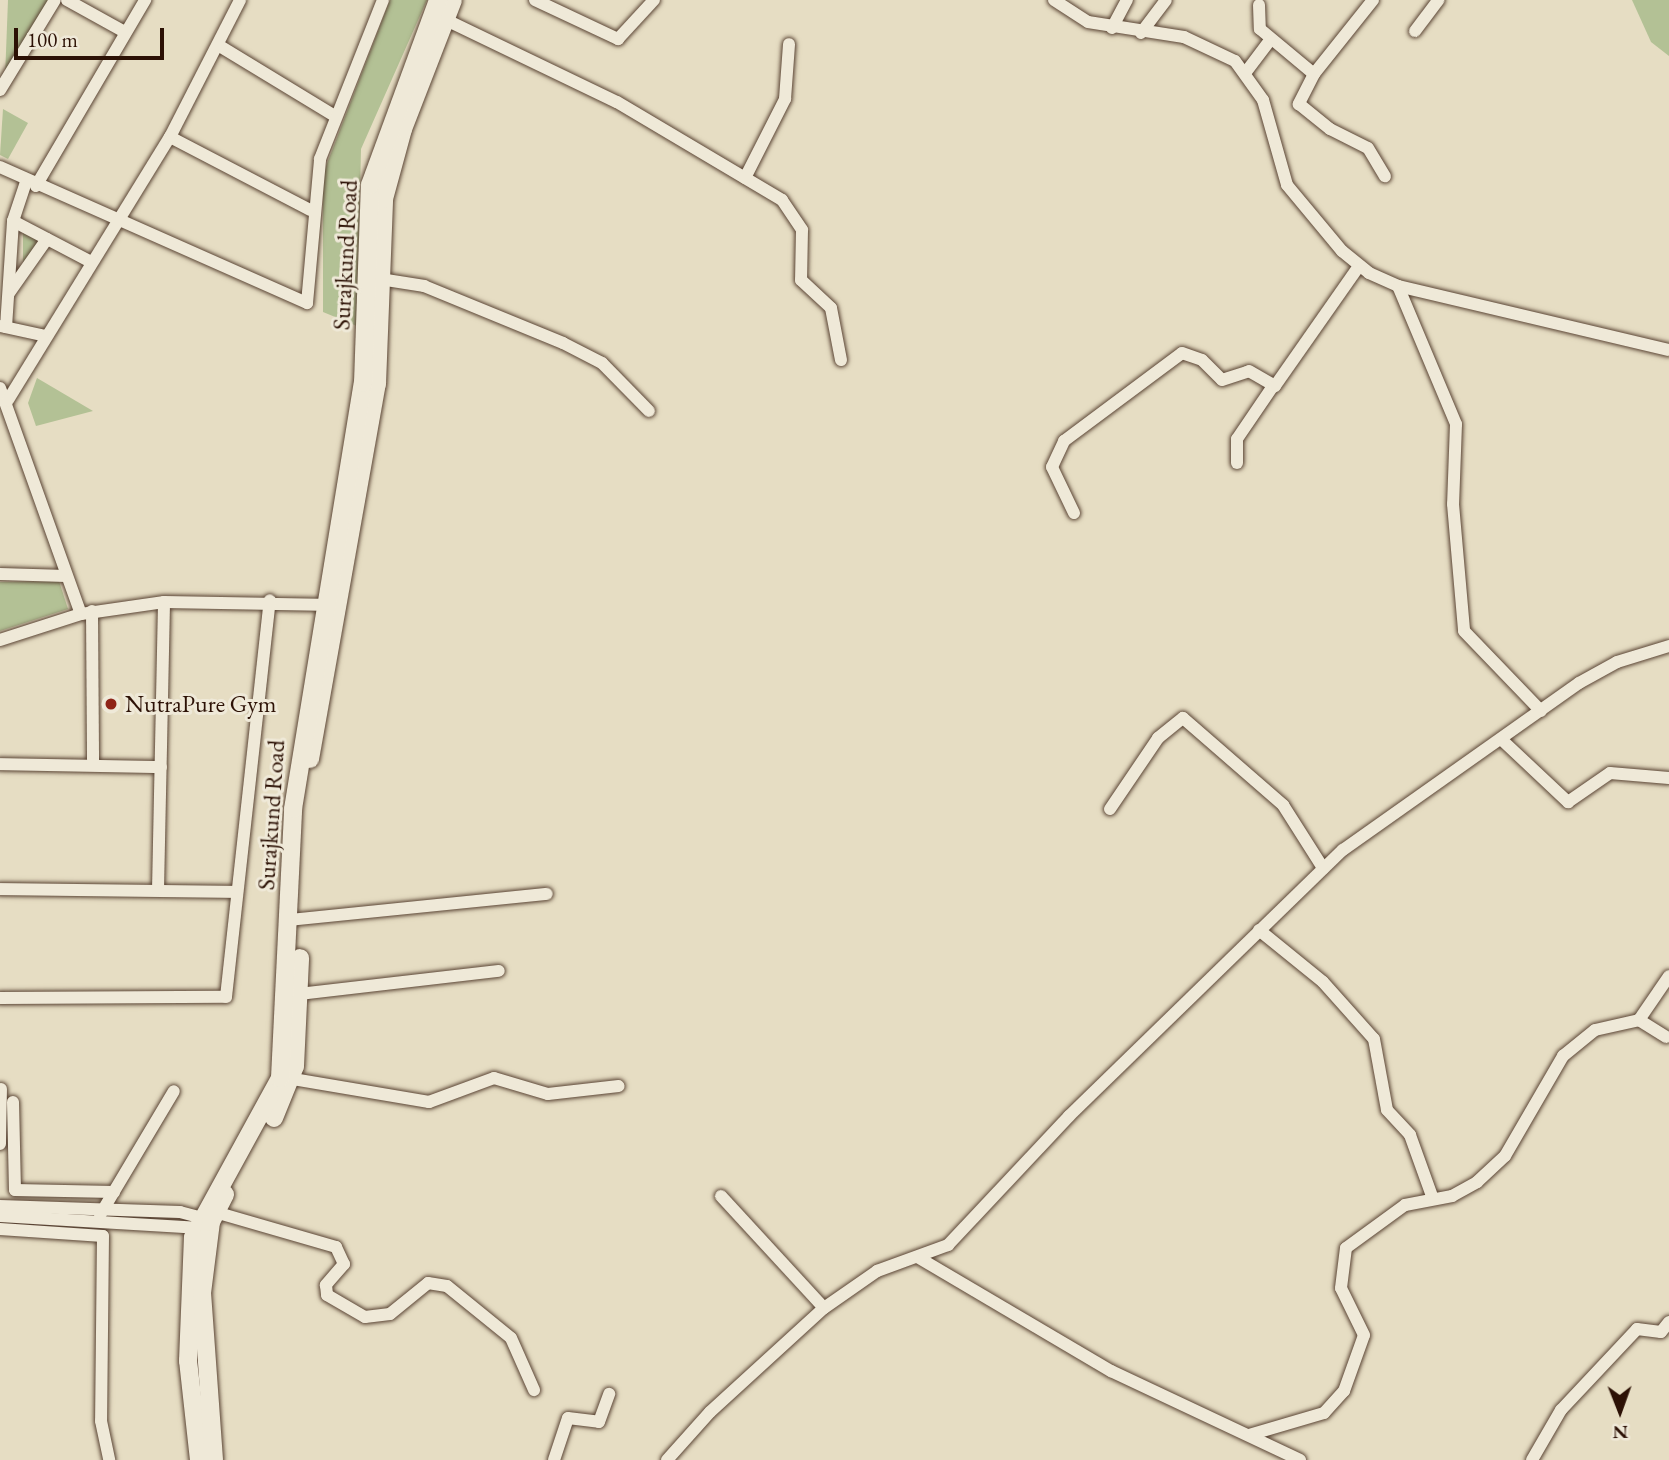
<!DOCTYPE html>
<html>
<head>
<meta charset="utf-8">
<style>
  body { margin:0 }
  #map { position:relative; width:1669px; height:1460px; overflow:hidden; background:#e6ddc3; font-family:"EB Garamond",serif }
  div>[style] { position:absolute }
  .green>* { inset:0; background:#b3c195 }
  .roads { filter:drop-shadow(0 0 2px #5a4434) drop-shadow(0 0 2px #5a4434) }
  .minor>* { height:12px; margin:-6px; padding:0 6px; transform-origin:6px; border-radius:6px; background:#efe9d8 }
  .secondary>* { height:18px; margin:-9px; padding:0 9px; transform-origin:9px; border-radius:9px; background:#efe9d8 }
  .dots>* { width:19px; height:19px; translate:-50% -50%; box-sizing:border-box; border:4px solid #efe9d8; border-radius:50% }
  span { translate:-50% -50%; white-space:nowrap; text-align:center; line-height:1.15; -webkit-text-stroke:6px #efe9d8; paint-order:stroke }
  .street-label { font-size:24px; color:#2c1105 }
  .poi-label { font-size:24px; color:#2c1105 }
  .left { translate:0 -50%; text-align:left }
  .north { position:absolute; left:1585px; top:1376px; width:70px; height:70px; -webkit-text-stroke:5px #efe9d8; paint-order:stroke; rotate:179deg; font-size:19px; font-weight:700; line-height:28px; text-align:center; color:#2c1105 }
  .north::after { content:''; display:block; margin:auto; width:24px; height:32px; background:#2c1105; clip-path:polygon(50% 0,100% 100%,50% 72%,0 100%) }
  .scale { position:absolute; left:14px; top:28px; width:150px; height:32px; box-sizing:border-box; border:4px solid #2c1105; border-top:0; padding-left:9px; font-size:21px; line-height:24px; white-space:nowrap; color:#2c1105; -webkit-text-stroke:5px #efe9d8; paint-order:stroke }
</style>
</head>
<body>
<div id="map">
  <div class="green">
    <div style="clip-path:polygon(8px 0,48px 0,5px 78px)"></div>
    <div style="clip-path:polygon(390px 0,427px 0,361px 149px,357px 326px,323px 312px,323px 174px)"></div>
    <div style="clip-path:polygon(1632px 0,1669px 0,1669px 56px,1651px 42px)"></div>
    <div style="clip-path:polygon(3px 109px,28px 123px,8px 159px,0 155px)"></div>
    <div style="clip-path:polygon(23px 229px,43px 238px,23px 269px)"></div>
    <div style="clip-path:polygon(37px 378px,93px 411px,36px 426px,28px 403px)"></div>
    <div style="clip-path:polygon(59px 581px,68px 609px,0 631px,0 582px)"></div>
  </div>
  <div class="roads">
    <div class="minor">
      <div style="left:67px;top:0;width:66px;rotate:28.9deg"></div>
      <div style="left:535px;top:0;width:92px;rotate:25.2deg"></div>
      <div style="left:618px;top:39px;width:53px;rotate:-47.3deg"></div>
      <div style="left:1054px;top:0;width:40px;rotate:32.9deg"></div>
      <div style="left:1088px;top:22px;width:97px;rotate:8.9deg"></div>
      <div style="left:1184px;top:37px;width:56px;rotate:25.2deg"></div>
      <div style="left:1235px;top:61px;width:48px;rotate:54.3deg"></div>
      <div style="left:1263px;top:100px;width:88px;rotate:74.2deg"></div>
      <div style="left:1287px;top:185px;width:86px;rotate:50.2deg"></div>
      <div style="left:1342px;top:251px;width:35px;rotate:39deg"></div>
      <div style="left:1369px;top:273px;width:32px;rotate:24deg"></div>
      <div style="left:1398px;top:286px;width:278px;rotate:13.3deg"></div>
      <div style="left:1373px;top:0;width:95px;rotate:128.6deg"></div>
      <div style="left:1314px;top:74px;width:34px;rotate:117deg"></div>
      <div style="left:1299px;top:104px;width:40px;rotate:39deg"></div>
      <div style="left:1330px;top:129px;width:42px;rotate:26.6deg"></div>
      <div style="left:1368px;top:148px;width:33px;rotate:59deg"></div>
      <div style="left:1259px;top:5px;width:24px;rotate:88deg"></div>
      <div style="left:1260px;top:29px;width:70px;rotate:39.8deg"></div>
      <div style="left:440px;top:17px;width:196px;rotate:25.7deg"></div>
      <div style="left:617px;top:102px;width:192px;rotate:30.7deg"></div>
      <div style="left:782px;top:200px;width:36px;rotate:56deg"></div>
      <div style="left:802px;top:230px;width:50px;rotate:91.1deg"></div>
      <div style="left:801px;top:280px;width:41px;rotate:43deg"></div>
      <div style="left:831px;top:308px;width:53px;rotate:79.1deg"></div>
      <div style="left:1112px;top:28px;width:32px;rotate:-62deg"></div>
      <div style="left:1415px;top:31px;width:39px;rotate:-53deg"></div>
      <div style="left:1141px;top:33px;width:41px;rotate:-52.9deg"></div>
      <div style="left:218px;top:45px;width:135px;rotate:31.3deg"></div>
      <div style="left:1246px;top:72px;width:40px;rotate:-53deg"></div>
      <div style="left:0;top:90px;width:105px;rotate:-58.6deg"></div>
      <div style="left:170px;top:137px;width:158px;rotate:27.5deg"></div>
      <div style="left:0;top:167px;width:336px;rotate:23.9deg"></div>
      <div style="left:307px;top:303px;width:145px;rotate:-84.8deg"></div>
      <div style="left:320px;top:159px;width:171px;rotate:-68.4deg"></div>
      <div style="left:745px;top:178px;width:89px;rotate:-63.1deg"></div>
      <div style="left:785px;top:99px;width:55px;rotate:-85.8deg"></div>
      <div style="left:36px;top:186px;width:216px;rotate:-59.6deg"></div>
      <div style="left:13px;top:221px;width:88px;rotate:27.7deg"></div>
      <div style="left:380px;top:279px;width:45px;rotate:9deg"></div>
      <div style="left:424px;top:286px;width:150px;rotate:22.3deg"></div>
      <div style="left:563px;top:343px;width:44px;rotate:27.1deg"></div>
      <div style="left:602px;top:363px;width:67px;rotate:45.6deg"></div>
      <div style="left:1398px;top:286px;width:150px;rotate:67.2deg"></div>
      <div style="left:1456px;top:424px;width:80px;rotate:92.1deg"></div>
      <div style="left:1453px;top:504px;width:127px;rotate:85deg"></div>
      <div style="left:1464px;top:631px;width:111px;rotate:46.1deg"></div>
      <div style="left:9px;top:293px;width:66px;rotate:-54.9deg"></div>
      <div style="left:0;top:326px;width:47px;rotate:12.3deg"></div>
      <div style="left:6px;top:327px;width:106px;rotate:-86.2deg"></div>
      <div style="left:13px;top:221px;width:41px;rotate:-71.6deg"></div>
      <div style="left:0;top:388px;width:240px;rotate:70.3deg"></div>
      <div style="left:8px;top:400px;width:309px;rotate:-58.4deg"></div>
      <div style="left:170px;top:137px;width:154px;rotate:-62.9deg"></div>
      <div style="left:1237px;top:463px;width:24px;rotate:-90deg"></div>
      <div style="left:1237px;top:439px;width:64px;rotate:-55.8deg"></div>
      <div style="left:1074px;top:513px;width:51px;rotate:-115.6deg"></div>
      <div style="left:1052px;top:467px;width:29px;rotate:-65deg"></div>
      <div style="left:1064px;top:441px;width:147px;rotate:-36.7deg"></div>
      <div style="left:1182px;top:353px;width:21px;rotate:19deg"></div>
      <div style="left:1202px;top:360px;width:28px;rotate:45deg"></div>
      <div style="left:1222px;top:380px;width:28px;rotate:-18deg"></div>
      <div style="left:1249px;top:371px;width:30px;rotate:30deg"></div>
      <div style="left:1275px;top:386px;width:146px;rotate:-55deg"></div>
      <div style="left:0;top:574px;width:66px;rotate:1.7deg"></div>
      <div style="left:92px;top:611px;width:152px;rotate:89.6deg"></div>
      <div style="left:0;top:640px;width:85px;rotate:-17.8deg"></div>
      <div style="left:81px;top:614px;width:84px;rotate:-8.2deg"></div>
      <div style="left:164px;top:602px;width:170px;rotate:1deg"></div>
      <div style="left:1502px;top:740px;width:91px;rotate:43.2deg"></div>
      <div style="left:1568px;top:802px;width:51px;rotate:-34.6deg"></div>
      <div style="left:1610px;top:773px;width:59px;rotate:4.8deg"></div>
      <div style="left:0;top:764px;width:161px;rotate:1.1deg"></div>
      <div style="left:1110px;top:809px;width:86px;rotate:-55.9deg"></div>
      <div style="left:1158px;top:738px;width:32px;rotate:-39deg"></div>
      <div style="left:1183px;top:718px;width:133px;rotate:41deg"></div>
      <div style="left:1283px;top:805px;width:75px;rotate:57.6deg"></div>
      <div style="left:0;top:889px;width:237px;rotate:0.7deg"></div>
      <div style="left:158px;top:890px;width:288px;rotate:-88.8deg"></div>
      <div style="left:289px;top:920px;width:259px;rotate:-5.8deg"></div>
      <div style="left:1259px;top:930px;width:82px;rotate:39.1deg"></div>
      <div style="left:1323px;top:982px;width:76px;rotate:48.2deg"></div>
      <div style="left:1374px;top:1039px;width:72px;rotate:79.6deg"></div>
      <div style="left:1387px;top:1110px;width:34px;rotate:47deg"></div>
      <div style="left:1410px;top:1135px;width:68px;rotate:70.2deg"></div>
      <div style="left:299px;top:994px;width:201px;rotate:-6.6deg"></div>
      <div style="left:0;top:998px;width:226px;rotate:-0.3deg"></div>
      <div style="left:226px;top:997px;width:399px;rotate:-83.7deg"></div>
      <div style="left:1639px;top:1020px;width:32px;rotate:32deg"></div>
      <div style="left:293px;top:1079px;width:138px;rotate:9.6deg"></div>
      <div style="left:429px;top:1102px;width:69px;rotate:-20.3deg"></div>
      <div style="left:494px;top:1078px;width:56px;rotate:16.5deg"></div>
      <div style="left:548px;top:1094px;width:71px;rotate:-6.4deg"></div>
      <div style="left:13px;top:1102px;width:88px;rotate:88.7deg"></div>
      <div style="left:15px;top:1190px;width:99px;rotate:1.2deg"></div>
      <div style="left:0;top:1144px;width:55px;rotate:-89deg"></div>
      <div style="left:721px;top:1196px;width:152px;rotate:47.4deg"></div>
      <div style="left:0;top:1206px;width:180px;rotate:1.9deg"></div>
      <div style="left:180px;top:1212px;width:30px;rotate:15deg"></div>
      <div style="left:215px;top:1212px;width:126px;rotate:16.1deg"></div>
      <div style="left:336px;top:1247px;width:19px;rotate:65deg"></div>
      <div style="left:344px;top:1264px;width:28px;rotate:131deg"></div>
      <div style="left:326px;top:1285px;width:10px;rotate:84deg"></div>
      <div style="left:327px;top:1295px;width:44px;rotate:30.1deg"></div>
      <div style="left:365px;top:1317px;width:25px;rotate:-7deg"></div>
      <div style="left:390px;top:1314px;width:49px;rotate:-39.2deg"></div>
      <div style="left:428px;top:1283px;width:19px;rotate:9deg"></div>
      <div style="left:447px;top:1286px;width:82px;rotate:39.1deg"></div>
      <div style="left:511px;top:1338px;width:57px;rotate:66.1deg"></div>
      <div style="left:100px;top:1215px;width:144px;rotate:-59.2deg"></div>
      <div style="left:0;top:1216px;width:205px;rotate:3.4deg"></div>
      <div style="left:0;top:1229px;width:103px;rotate:3.9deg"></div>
      <div style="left:103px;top:1236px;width:185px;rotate:90.6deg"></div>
      <div style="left:101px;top:1421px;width:40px;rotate:78deg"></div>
      <div style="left:919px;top:1258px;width:223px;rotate:30.5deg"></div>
      <div style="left:1111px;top:1371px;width:209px;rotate:25.2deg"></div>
      <div style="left:1249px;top:1435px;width:78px;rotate:-16.3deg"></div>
      <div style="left:1324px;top:1413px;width:30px;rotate:-48deg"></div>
      <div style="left:1344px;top:1391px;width:59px;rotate:-70.3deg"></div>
      <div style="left:1364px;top:1335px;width:52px;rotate:-116.1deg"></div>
      <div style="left:1341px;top:1288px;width:40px;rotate:-82.9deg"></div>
      <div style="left:1346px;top:1248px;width:73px;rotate:-36.1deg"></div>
      <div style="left:1405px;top:1205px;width:48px;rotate:-10.8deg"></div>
      <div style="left:1452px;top:1196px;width:29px;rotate:-29deg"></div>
      <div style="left:1477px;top:1182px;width:38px;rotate:-43deg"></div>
      <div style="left:1505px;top:1156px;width:116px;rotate:-59.9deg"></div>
      <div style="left:1563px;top:1056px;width:41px;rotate:-39.1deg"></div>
      <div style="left:1595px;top:1030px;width:45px;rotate:-12.8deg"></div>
      <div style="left:1639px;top:1020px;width:53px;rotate:-55.7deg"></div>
      <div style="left:554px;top:1460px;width:44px;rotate:-71.6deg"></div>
      <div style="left:568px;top:1418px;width:31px;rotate:7deg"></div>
      <div style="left:599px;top:1422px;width:30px;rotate:-70deg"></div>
      <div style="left:667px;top:1460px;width:64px;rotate:-48.1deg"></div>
      <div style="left:710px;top:1412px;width:154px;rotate:-42.4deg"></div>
      <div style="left:824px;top:1308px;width:65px;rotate:-34.9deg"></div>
      <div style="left:877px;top:1271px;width:76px;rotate:-20.1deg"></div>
      <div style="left:948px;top:1245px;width:177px;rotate:-46.8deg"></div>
      <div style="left:1069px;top:1116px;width:382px;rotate:-44.2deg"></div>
      <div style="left:1343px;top:850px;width:289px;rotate:-35.3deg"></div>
      <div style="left:1579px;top:683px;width:43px;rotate:-28.9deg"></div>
      <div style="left:1617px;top:662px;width:54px;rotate:-17.1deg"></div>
      <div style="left:1532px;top:1460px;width:58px;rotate:-59.9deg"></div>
      <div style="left:1561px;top:1410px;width:111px;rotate:-46.8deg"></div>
      <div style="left:1637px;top:1329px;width:24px;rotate:7deg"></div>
      <div style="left:1661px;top:1332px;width:13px;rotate:-51deg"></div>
    </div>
    <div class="secondary">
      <div style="left:310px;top:759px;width:381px;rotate:-79.9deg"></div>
      <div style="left:377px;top:384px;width:185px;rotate:-87.8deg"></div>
      <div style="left:384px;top:199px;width:73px;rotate:-74.8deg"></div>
      <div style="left:403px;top:129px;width:138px;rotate:-68.8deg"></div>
      <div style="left:274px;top:1118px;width:56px;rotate:-68deg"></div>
      <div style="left:295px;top:1066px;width:108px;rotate:-87.3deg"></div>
      <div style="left:199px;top:1460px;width:100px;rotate:-96.3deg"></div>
      <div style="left:188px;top:1361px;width:124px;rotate:-87.7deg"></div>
      <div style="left:193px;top:1237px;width:181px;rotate:-61.3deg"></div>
      <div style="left:280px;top:1078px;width:269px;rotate:-87.2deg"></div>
      <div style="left:293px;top:809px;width:432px;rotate:-80.7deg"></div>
      <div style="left:363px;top:383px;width:198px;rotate:-88deg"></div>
      <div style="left:370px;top:185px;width:197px;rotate:-69.8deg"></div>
      <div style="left:214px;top:1460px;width:167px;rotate:-94.1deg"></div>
      <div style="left:202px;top:1293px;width:72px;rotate:-82.8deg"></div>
      <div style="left:211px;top:1222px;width:31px;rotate:-63deg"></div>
    </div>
  </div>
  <div class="dots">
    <div style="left:111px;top:704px;background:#8f2418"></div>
  </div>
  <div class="street-label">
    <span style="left:345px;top:255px;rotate:-87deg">Surajkund Road</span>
    <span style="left:271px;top:815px;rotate:-86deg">Surajkund Road</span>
  </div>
  <div class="poi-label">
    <span class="left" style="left:125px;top:704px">NutraPure Gym</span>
  </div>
  <div class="north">N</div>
  <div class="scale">100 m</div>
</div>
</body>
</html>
